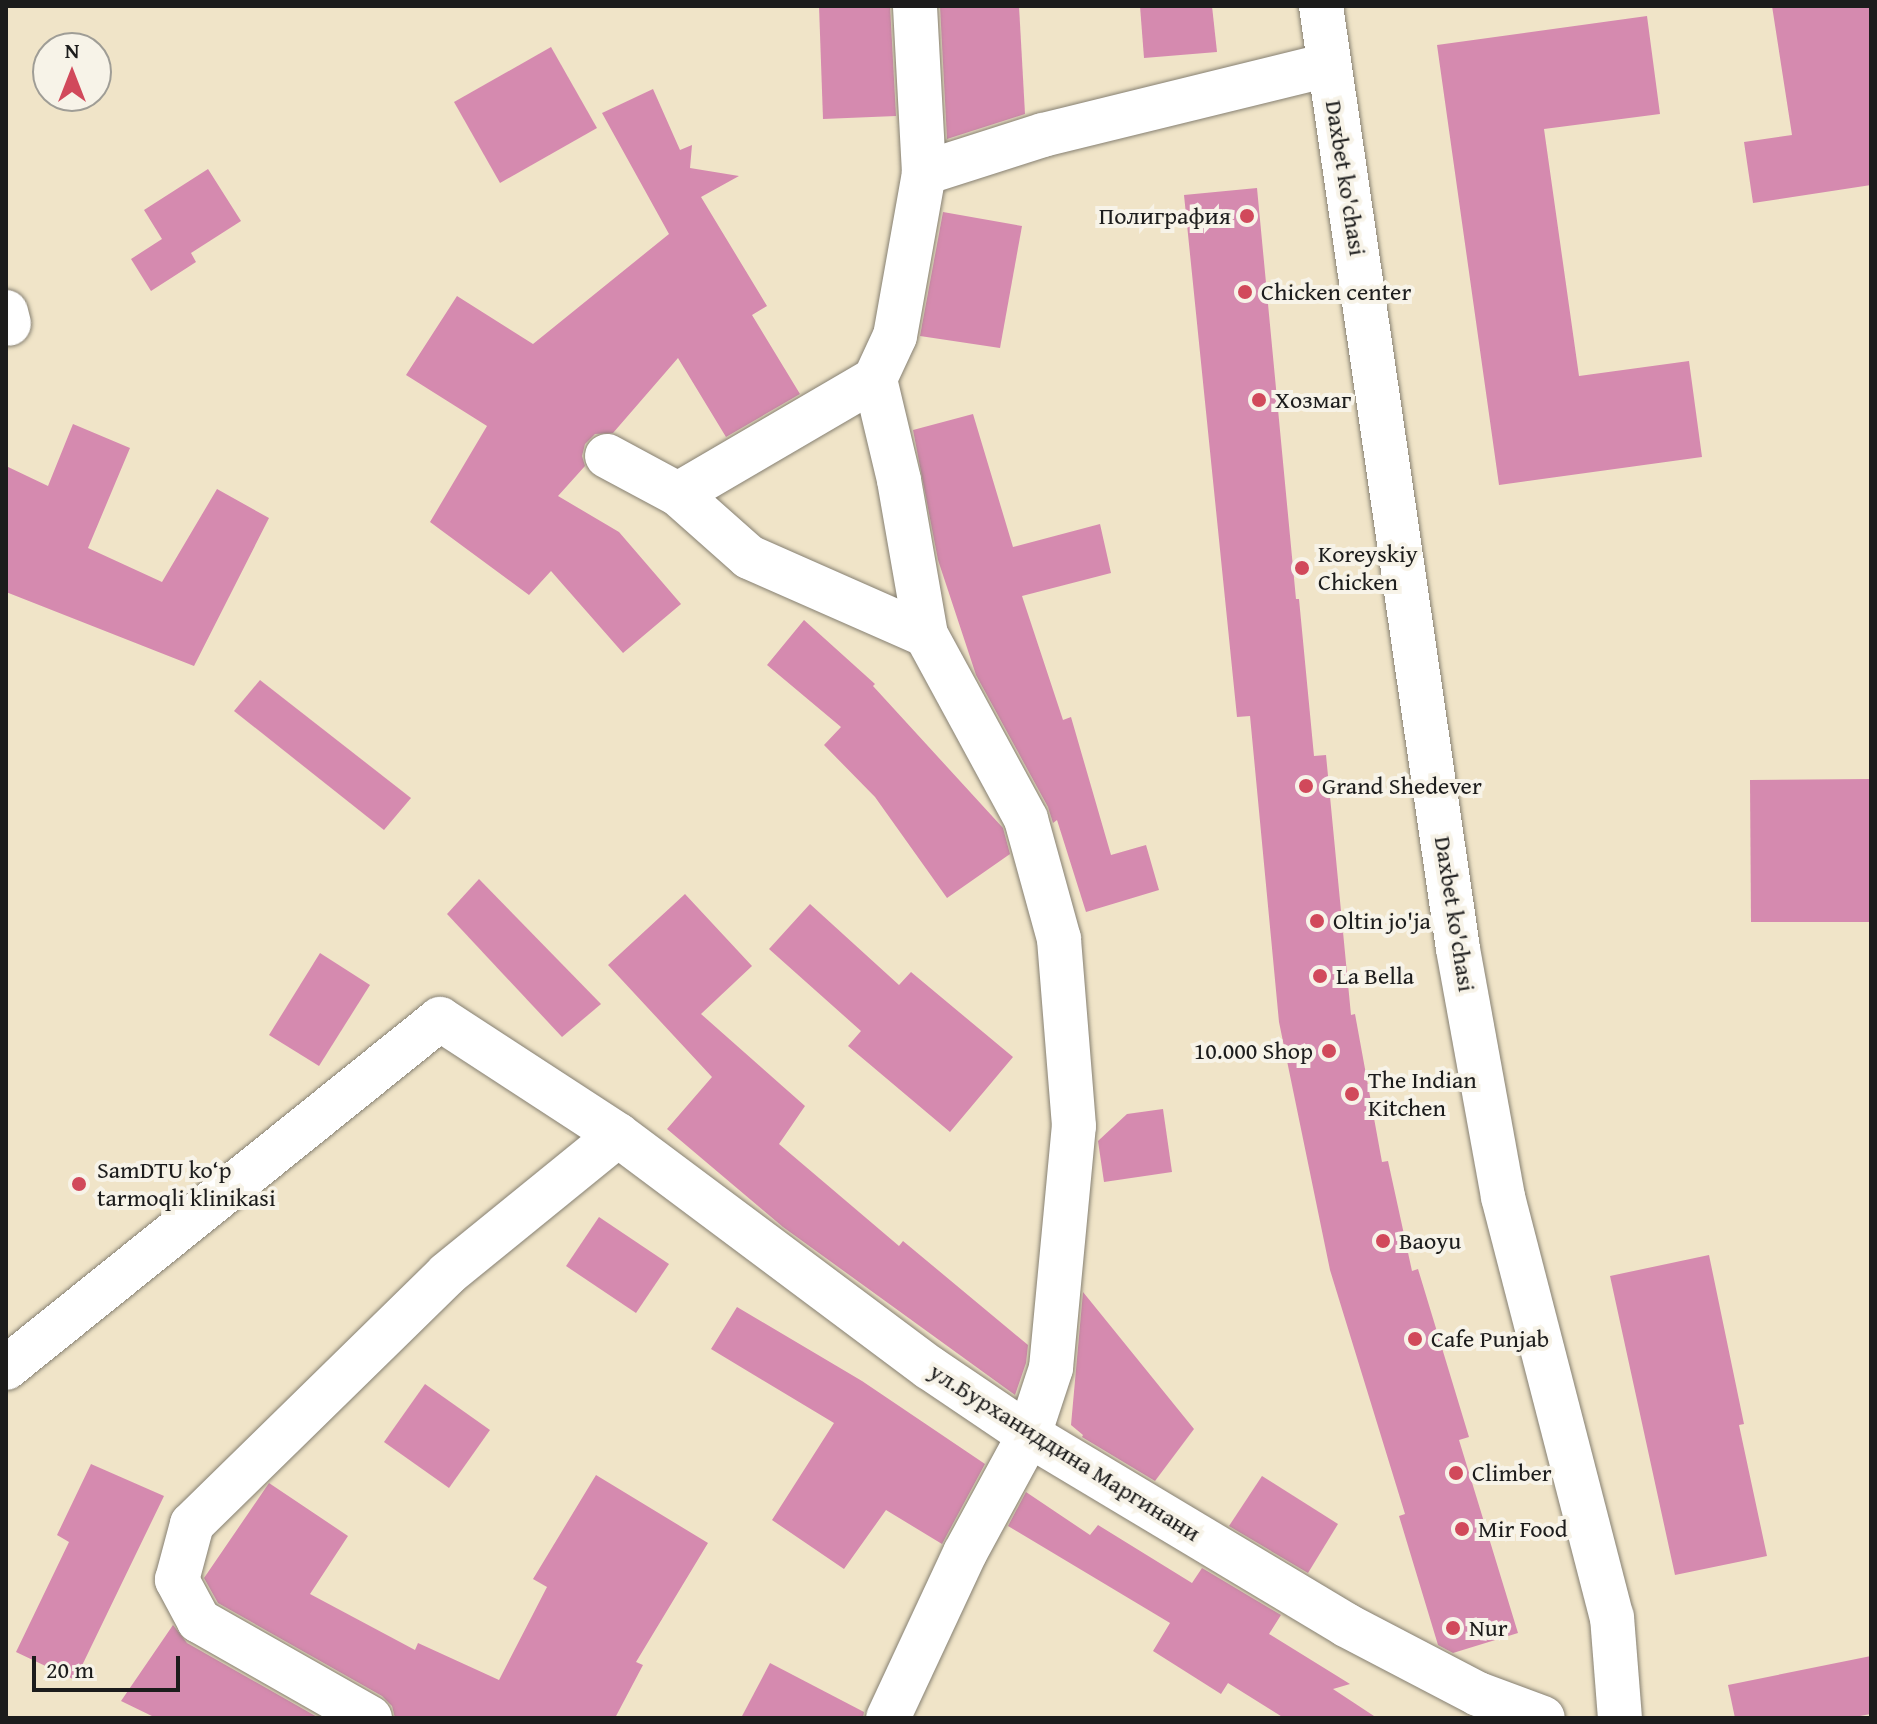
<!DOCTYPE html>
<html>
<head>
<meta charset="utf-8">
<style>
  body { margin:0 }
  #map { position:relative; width:1877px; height:1724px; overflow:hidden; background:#f0e4c8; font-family:"Gentium Book Plus",serif }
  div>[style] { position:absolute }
  .building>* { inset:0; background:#d58aaf }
  .roads { filter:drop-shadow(0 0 2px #868072) drop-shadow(0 0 2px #868072) }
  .minor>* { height:44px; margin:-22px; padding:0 22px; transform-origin:22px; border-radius:22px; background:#fff }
  .major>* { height:44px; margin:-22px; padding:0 22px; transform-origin:22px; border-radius:22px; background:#fff }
  .dots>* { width:22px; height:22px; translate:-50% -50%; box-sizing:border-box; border:4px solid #f7f3e8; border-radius:50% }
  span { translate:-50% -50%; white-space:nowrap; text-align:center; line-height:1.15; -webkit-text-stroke:8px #f7f3e8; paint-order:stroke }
  .street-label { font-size:24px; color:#1c1c1c }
  .poi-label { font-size:24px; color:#1c1c1c }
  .right { translate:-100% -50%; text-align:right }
  .left { translate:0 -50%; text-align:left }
  .frame { position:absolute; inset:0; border:8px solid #1c1c1c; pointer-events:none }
  .north { position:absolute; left:32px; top:32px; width:80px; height:80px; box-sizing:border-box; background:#f7f3e8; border:2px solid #9f9d96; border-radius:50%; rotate:0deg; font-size:22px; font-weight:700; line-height:32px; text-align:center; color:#1c1c1c }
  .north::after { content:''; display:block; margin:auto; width:28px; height:36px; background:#d1495b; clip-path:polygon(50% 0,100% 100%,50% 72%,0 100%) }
  .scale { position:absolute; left:32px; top:1656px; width:148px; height:36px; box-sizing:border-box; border:4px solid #1c1c1c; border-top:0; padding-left:10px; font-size:24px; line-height:28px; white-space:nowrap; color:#1c1c1c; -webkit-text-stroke:6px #f7f3e8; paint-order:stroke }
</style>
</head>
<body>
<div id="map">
  <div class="building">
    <div style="clip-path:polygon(819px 6px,890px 6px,896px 116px,823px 119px)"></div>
    <div style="clip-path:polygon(940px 6px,1019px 6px,1025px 114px,947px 139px)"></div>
    <div style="clip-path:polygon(1140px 6px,1212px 6px,1217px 52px,1144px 58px)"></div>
    <div style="clip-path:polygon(1772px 6px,1871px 6px,1871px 185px,1753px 203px,1744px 142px,1792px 135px)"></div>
    <div style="clip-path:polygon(1647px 16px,1660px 114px,1544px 129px,1579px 376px,1689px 361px,1702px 457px,1499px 485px,1437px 45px)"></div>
    <div style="clip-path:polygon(551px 47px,597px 128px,500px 183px,454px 102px)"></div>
    <div style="clip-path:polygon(653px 89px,680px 150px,692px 145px,690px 168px,739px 176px,701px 197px,767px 306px,752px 315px,800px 394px,726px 437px,678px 358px,613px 433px,595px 434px,585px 444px,582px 456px,585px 466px,558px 496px,619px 532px,681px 604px,623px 653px,551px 571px,529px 595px,430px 522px,487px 426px,406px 375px,457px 296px,533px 344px,669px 234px,602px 113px)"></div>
    <div style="clip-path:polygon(208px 169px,241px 221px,191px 253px,196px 262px,151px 291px,131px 259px,162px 239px,144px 210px)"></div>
    <div style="clip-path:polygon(1257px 188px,1296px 599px,1299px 599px,1314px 756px,1326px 755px,1351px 1015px,1355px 1014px,1382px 1162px,1388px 1161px,1412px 1271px,1418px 1269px,1469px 1437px,1459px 1440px,1518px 1633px,1453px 1653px,1438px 1645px,1399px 1516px,1405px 1514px,1330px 1270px,1279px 1022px,1250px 716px,1237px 717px,1184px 195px)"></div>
    <div style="clip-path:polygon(943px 212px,1022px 226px,1000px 348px,920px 336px)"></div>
    <div style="clip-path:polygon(973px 414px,1013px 547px,1100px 524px,1111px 573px,1022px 596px,1063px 720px,1071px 717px,1111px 855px,1146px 845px,1159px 890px,1086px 912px,1057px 820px,1053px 823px,1048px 807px,976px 675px,938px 560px,913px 430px)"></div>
    <div style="clip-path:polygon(73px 424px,130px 448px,88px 548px,162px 582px,217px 489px,269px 518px,194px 666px,6px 592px,6px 466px,48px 486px)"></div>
    <div style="clip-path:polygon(804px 620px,875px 684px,873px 686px,1003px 828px,1010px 854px,947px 898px,875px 797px,824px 745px,841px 727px,767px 665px)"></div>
    <div style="clip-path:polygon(260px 680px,411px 798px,384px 830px,234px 711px)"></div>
    <div style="clip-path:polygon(1871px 779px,1871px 922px,1751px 922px,1750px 780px)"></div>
    <div style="clip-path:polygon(479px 879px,601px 1004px,562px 1037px,447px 914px)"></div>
    <div style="clip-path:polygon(685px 894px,752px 966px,701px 1014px,805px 1106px,779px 1144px,899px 1246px,903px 1241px,1028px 1345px,1026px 1363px,1015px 1395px,783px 1227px,667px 1129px,712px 1077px,608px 965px)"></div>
    <div style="clip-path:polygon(810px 904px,899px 985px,911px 972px,1013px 1057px,950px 1132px,848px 1046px,861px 1031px,769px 949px)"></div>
    <div style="clip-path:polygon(320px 953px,370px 985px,319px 1066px,269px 1035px)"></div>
    <div style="clip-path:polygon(1163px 1109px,1172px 1172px,1104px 1182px,1098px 1141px,1127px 1114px)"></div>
    <div style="clip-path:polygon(599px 1217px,669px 1264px,636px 1313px,566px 1266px)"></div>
    <div style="clip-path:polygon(1709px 1255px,1744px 1424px,1739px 1425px,1767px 1556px,1675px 1575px,1610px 1276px)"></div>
    <div style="clip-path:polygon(1083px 1292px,1194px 1429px,1155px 1481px,1082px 1437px,1083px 1435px,1071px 1425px)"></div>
    <div style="clip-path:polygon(737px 1307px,862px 1381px,985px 1464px,942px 1544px,886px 1510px,844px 1569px,772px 1520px,834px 1423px,711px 1349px)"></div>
    <div style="clip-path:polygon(425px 1384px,490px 1430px,449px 1488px,384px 1442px)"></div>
    <div style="clip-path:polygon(91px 1464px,164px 1496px,75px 1680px,16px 1652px,69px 1542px,57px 1535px)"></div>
    <div style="clip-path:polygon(596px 1475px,708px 1543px,636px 1662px,643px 1665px,615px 1718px,395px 1718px,392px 1706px,382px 1696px,218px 1603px,204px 1578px,269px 1483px,348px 1536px,310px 1594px,415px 1650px,418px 1643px,499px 1680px,547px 1587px,533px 1579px)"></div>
    <div style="clip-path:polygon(1262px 1476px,1338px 1524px,1308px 1573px,1229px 1526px)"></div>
    <div style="clip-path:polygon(1026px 1492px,1090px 1535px,1098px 1525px,1192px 1583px,1202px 1568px,1281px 1615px,1269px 1634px,1350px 1684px,1333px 1689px,1377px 1718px,1284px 1718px,1228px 1683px,1221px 1694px,1153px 1651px,1170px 1623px,1008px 1526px)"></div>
    <div style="clip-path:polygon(173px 1625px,187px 1643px,319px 1718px,156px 1718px,121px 1701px)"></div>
    <div style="clip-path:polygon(1871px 1656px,1871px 1714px,1849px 1718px,1735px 1718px,1728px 1685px)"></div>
    <div style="clip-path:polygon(770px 1663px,864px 1712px,863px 1718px,741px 1718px)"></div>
  </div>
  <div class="roads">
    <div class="minor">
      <div style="left:924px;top:173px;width:125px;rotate:-17.7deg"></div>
      <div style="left:1043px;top:135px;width:294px;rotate:-13.8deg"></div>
      <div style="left:6px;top:312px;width:12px;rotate:76deg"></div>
      <div style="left:875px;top:379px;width:228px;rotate:149.7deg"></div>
      <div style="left:678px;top:494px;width:95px;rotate:41.6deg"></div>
      <div style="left:749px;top:557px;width:193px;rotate:23.8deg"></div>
      <div style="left:607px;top:456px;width:81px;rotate:28.2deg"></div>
      <div style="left:6px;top:1368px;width:557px;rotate:-38.8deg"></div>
      <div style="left:440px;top:1019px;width:212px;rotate:33.1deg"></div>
      <div style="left:618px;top:1135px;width:389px;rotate:36.8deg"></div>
      <div style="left:930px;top:1368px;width:120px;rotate:34.1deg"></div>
      <div style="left:1029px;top:1435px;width:370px;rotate:30.9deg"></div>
      <div style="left:1346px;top:1625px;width:149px;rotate:27.6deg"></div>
      <div style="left:1478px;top:1694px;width:69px;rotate:20.3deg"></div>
      <div style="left:370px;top:1718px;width:197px;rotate:-150.4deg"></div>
      <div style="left:199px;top:1621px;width:47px;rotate:-118.2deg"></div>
      <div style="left:177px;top:1580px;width:58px;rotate:-75deg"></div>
      <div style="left:192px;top:1524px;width:357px;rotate:-44.4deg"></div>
      <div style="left:447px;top:1274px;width:220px;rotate:-39.1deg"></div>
      <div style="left:888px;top:1718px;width:182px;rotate:-65deg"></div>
      <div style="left:965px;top:1553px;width:134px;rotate:-61.5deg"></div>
      <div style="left:1029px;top:1435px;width:71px;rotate:-71.8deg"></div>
      <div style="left:1051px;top:1368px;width:243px;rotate:-84.6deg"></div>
      <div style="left:1074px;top:1126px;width:188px;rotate:-94.6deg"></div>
      <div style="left:1059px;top:939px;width:124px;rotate:-105.4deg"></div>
      <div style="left:1026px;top:819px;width:209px;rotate:-118.5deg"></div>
      <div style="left:926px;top:635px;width:157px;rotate:-99.9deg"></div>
      <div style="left:899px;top:480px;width:104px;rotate:-103.4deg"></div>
      <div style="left:875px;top:379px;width:47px;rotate:-65.1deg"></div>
      <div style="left:895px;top:336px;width:166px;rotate:-79.9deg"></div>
      <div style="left:924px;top:173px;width:167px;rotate:-93.1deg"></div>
    </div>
    <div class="major">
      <div style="left:1321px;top:6px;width:953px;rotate:81.73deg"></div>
      <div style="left:1458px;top:949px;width:252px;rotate:79.7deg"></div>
      <div style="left:1503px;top:1197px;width:434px;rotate:75.5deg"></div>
      <div style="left:1612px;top:1617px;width:101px;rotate:85.5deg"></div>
    </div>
  </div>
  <div class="dots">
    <div style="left:1247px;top:216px;background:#d1495b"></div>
    <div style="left:1245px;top:292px;background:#d1495b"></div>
    <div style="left:1259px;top:400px;background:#d1495b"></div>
    <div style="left:1302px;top:568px;background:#d1495b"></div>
    <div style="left:1306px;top:786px;background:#d1495b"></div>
    <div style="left:1317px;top:921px;background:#d1495b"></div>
    <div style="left:1320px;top:976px;background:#d1495b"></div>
    <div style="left:1329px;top:1051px;background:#d1495b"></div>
    <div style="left:1352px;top:1094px;background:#d1495b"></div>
    <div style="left:79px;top:1184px;background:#d1495b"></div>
    <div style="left:1383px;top:1241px;background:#d1495b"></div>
    <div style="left:1415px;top:1339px;background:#d1495b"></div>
    <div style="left:1456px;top:1473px;background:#d1495b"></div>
    <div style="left:1462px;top:1529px;background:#d1495b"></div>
    <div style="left:1453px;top:1628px;background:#d1495b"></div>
  </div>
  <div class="street-label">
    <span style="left:1346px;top:178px;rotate:81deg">Daxbet ko'chasi</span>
    <span style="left:1455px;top:914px;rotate:81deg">Daxbet ko'chasi</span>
    <span style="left:1065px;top:1452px;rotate:32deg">ул.Бурханиддина Маргинани</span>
  </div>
  <div class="poi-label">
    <span class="right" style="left:1231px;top:216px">Полиграфия</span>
    <span class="left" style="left:1261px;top:292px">Chicken center</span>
    <span class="left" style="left:1275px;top:400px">Хозмаг</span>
    <span class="left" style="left:1318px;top:568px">Koreyskiy<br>Chicken</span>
    <span class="left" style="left:1322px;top:786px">Grand Shedever</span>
    <span class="left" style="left:1333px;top:921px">Oltin jo'ja</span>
    <span class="left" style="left:1336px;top:976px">La Bella</span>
    <span class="right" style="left:1313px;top:1051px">10.000 Shop</span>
    <span class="left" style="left:1368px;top:1094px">The Indian<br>Kitchen</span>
    <span class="left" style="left:97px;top:1184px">SamDTU ko‘p<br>tarmoqli klinikasi</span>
    <span class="left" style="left:1399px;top:1241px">Baoyu</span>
    <span class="left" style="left:1431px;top:1339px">Cafe Punjab</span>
    <span class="left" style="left:1472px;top:1473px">Climber</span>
    <span class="left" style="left:1478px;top:1529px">Mir Food</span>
    <span class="left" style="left:1469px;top:1628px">Nur</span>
  </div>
  <div class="frame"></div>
  <div class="north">N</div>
  <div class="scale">20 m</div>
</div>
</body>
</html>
